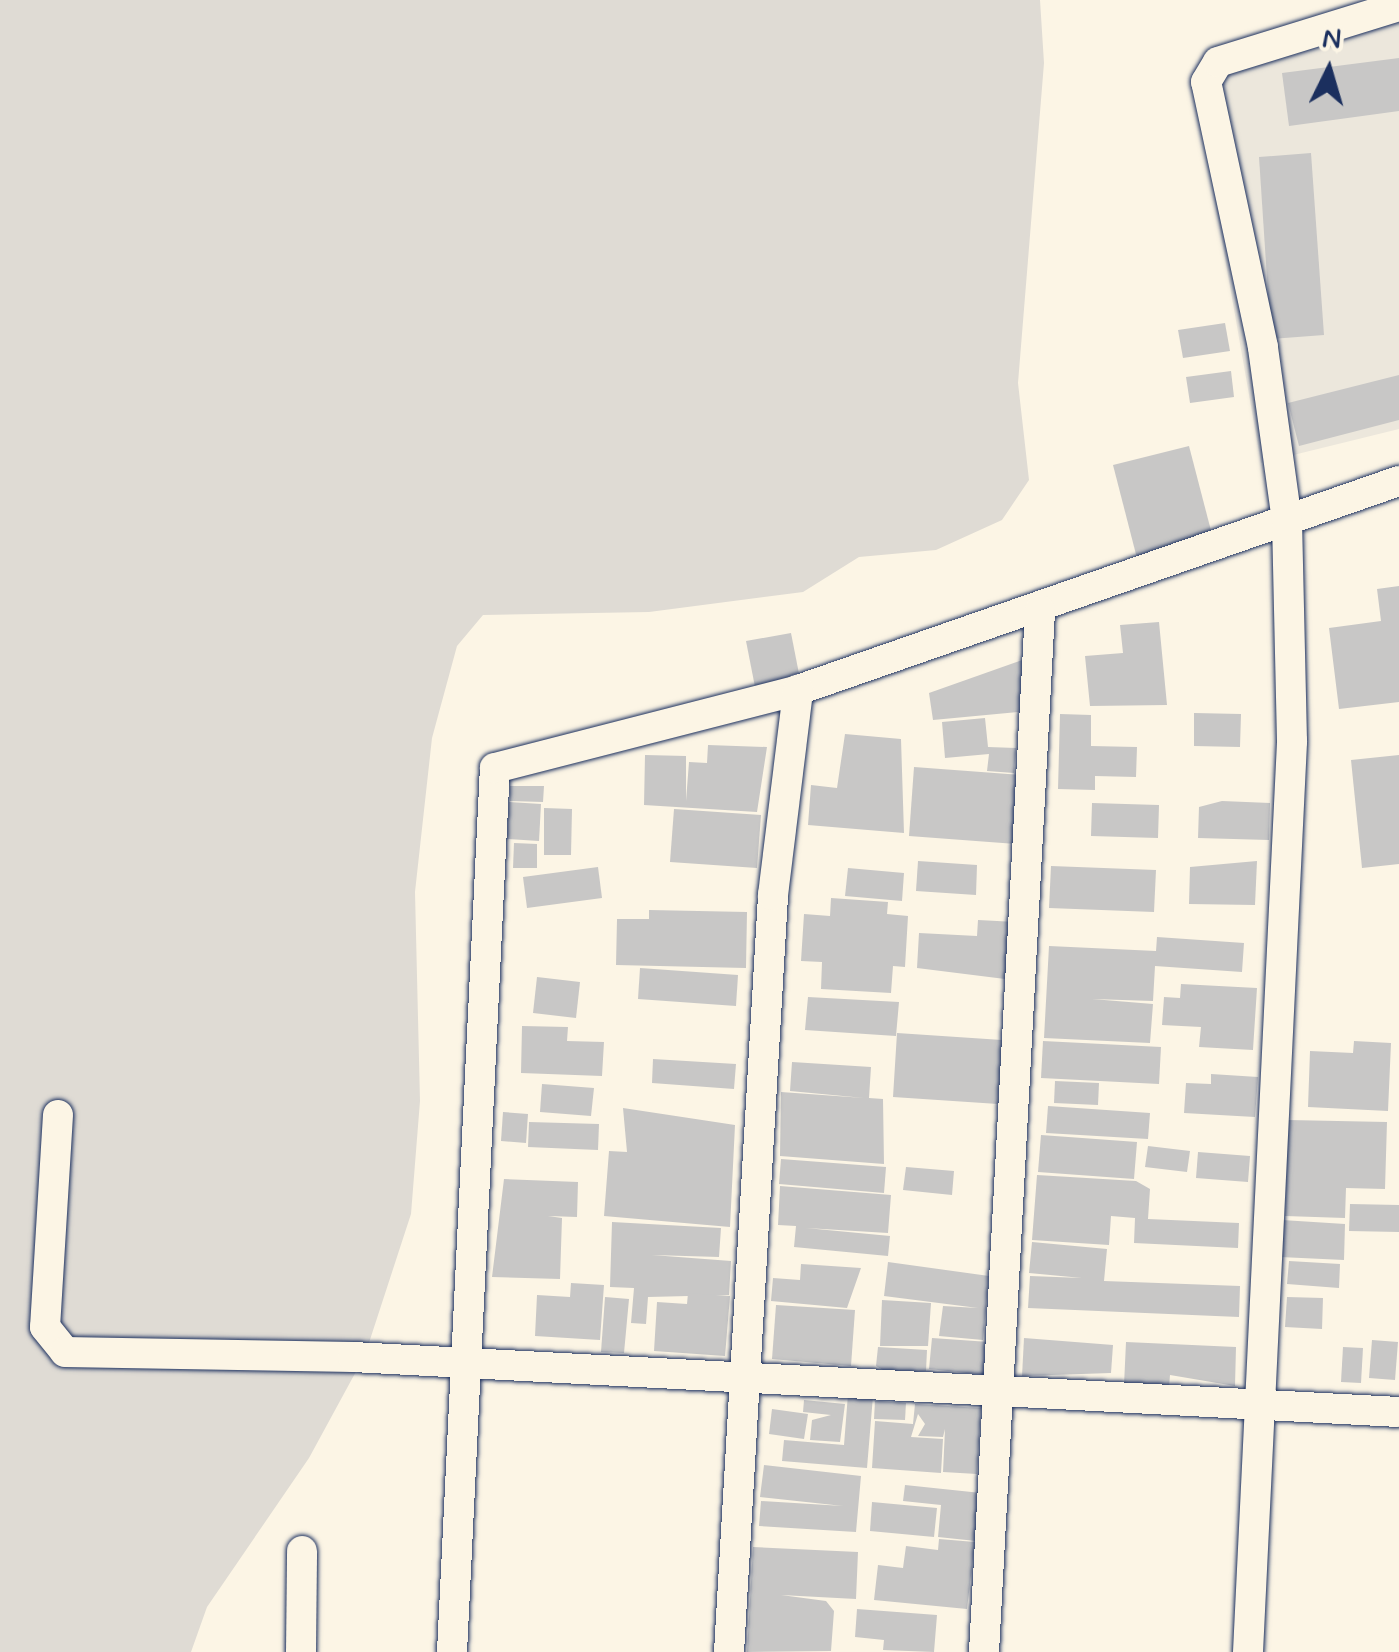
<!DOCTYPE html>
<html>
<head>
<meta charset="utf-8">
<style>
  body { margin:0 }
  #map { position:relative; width:1399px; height:1652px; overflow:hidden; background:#fcf5e5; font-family:Mynerve,sans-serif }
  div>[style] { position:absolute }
  .built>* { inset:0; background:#ece7dc }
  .green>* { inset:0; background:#dfdbd4 }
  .building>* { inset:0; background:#c8c7c6 }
  .roads { filter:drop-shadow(0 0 2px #1b2f5e) drop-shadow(0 0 2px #1b2f5e) }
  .minor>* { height:30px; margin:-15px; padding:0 15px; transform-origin:15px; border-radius:15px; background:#fcf5e5 }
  span { translate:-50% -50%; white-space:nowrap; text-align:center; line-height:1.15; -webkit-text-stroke:9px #fcf5e5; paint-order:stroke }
  .north { position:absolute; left:1279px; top:20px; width:100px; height:100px; -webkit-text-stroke:8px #fcf5e5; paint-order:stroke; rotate:5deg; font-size:28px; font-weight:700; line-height:40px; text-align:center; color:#1b2f5e }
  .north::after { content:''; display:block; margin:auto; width:35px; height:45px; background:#1b2f5e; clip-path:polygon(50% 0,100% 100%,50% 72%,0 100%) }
</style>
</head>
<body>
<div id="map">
  <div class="built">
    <div style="clip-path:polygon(1399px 15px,1399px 429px,1261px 463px,1193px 76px)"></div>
  </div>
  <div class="green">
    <div style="clip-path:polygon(0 0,1040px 0,1044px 63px,1018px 383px,1029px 480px,1002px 520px,936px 550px,859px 557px,803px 592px,649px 612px,483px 615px,457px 646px,432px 738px,415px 892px,420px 1101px,411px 1214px,365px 1355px,309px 1458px,207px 1607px,191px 1652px,0 1652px)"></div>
  </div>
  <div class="building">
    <div style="clip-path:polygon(1399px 58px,1399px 111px,1289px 126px,1282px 73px)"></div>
    <div style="clip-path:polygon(1311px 153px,1324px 335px,1271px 339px,1259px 157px)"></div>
    <div style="clip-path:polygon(1225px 323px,1230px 351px,1183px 358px,1178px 330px)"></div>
    <div style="clip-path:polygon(1231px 371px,1234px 397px,1190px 403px,1186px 377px)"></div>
    <div style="clip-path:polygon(1399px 375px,1399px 420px,1299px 446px,1288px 403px)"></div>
    <div style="clip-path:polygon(1189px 446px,1215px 546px,1139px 566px,1113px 465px)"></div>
    <div style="clip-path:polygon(1399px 586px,1399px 702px,1339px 709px,1329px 628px,1381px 621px,1377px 589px)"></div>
    <div style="clip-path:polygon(1159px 622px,1167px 705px,1090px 706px,1085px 656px,1123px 653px,1120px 625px)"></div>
    <div style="clip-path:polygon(791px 633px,801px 684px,756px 692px,746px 641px)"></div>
    <div style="clip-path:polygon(1025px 659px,1030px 711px,933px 720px,929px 693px)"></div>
    <div style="clip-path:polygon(1194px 713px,1241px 714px,1240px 747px,1194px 746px)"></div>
    <div style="clip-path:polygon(1060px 714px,1091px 715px,1091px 746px,1137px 747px,1136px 777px,1095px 776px,1095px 790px,1058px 789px)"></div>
    <div style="clip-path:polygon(985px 718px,988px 747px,1016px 748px,1014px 773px,987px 771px,989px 754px,945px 758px,942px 722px)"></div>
    <div style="clip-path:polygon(845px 734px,901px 739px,904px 833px,808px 825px,811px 785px,837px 788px)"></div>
    <div style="clip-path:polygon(708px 745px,767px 747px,757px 812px,644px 805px,645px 755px,686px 756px,686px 801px,689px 762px,707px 763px)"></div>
    <div style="clip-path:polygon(1399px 755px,1399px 864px,1362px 868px,1351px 760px)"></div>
    <div style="clip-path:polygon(914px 767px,1021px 775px,1016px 844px,909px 836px)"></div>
    <div style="clip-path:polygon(510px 786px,544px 786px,543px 802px,510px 801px)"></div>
    <div style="clip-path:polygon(1222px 801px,1270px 803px,1269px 840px,1198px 838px,1199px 807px)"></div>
    <div style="clip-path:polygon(509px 802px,541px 804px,539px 841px,507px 839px)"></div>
    <div style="clip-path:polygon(1092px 803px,1159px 805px,1158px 838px,1091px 836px)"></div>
    <div style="clip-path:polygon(544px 808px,572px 809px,571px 855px,544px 855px)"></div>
    <div style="clip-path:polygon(674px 809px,761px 815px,757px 868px,670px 862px)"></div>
    <div style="clip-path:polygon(514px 843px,537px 844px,537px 868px,513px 868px)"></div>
    <div style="clip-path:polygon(918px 861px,977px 865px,976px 895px,916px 891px)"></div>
    <div style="clip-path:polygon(1257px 861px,1255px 905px,1189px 904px,1190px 867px)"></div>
    <div style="clip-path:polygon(1051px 866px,1156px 870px,1154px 912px,1049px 908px)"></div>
    <div style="clip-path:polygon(598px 867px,602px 898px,527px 908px,523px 877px)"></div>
    <div style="clip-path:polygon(848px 868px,904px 873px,902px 901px,845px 896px)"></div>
    <div style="clip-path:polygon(831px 898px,888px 902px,887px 914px,908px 916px,905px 967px,893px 966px,891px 993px,821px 989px,822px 962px,801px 961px,804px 914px,830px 916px)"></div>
    <div style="clip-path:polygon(649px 910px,747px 912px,746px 968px,616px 965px,617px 919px,649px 919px)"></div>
    <div style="clip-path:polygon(978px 920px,1016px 922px,1013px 980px,917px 968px,919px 933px,977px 936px)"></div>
    <div style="clip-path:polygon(1157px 937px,1244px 943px,1242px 972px,1155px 966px,1153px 1001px,1092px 999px,1153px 1004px,1150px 1043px,1044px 1038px,1049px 946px,1156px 951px)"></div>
    <div style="clip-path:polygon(640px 968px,738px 975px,736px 1006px,638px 999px)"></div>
    <div style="clip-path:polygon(537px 977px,580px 982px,576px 1018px,533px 1013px)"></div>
    <div style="clip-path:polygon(1181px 984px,1257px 988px,1253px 1050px,1199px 1047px,1201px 1027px,1162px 1025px,1164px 997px,1180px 998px)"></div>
    <div style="clip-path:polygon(808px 997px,899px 1002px,896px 1036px,805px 1030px)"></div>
    <div style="clip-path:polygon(522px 1026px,568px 1027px,567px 1041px,604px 1042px,602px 1076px,521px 1073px)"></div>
    <div style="clip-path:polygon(897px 1033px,1002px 1040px,998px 1104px,893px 1097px)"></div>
    <div style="clip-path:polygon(1043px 1041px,1161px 1047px,1159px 1084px,1041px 1078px)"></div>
    <div style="clip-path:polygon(1354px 1041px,1391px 1043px,1388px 1111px,1308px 1107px,1310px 1051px,1353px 1053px)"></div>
    <div style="clip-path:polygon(653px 1059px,736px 1064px,734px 1089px,652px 1083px)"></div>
    <div style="clip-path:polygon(792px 1062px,871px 1067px,869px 1098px,883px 1099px,884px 1164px,780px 1156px,781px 1092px,864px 1098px,790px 1091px)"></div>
    <div style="clip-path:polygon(1211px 1074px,1258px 1077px,1255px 1117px,1184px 1113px,1186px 1083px,1211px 1084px)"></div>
    <div style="clip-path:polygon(1055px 1081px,1099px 1083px,1098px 1105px,1054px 1103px)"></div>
    <div style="clip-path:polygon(542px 1084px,594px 1088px,591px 1116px,540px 1112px)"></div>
    <div style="clip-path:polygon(1048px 1106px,1150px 1113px,1148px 1139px,1046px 1133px)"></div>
    <div style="clip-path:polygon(623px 1108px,735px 1125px,730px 1227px,604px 1216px,609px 1151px,627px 1152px)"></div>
    <div style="clip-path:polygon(503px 1112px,528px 1114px,526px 1143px,501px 1141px)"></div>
    <div style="clip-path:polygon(1288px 1120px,1387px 1122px,1385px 1189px,1346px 1188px,1345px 1218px,1285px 1216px)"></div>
    <div style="clip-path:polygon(529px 1122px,599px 1124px,598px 1150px,528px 1147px)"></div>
    <div style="clip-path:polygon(1041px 1135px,1137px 1142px,1134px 1179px,1038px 1172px)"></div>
    <div style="clip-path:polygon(1148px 1146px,1190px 1151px,1187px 1172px,1145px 1167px)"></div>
    <div style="clip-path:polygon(1198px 1152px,1250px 1156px,1248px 1182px,1196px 1178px)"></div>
    <div style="clip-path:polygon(781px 1159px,886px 1167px,884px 1193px,779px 1184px)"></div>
    <div style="clip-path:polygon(906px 1167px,954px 1171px,952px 1195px,903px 1190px)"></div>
    <div style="clip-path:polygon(1037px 1175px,1136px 1181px,1150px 1189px,1148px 1219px,1239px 1223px,1238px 1248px,1134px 1243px,1135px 1218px,1111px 1216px,1109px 1245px,1032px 1240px)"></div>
    <div style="clip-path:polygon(504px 1179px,578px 1182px,577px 1217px,548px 1216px,562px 1218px,560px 1279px,492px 1277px)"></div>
    <div style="clip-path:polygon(780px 1186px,891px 1195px,888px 1233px,806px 1228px,890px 1236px,888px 1256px,794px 1247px,796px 1226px,778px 1225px)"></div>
    <div style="clip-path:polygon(1350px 1204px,1399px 1205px,1399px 1232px,1349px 1231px)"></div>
    <div style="clip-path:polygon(1282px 1220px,1345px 1224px,1344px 1260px,1280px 1257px)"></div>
    <div style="clip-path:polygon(612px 1222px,721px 1228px,719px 1257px,652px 1255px,731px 1261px,729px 1295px,648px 1297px,646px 1324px,631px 1323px,634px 1288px,610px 1287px)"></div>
    <div style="clip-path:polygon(1032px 1242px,1107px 1249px,1104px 1281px,1240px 1286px,1239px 1317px,1028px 1308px,1030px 1276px,1082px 1278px,1029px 1273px)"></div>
    <div style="clip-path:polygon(1289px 1261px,1340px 1264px,1339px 1288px,1287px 1284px)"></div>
    <div style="clip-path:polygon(888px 1262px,989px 1276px,983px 1340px,939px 1336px,943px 1306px,978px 1308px,884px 1296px)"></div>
    <div style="clip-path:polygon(801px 1264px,861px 1268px,847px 1308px,771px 1301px,773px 1278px,800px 1280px)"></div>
    <div style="clip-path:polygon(571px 1283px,604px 1285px,600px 1340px,535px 1336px,537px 1295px,570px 1297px)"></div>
    <div style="clip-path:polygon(688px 1293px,730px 1296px,725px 1356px,654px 1351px,657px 1302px,687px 1304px)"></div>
    <div style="clip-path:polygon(605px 1297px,629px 1299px,624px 1353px,601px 1352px)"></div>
    <div style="clip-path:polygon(1287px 1297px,1323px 1298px,1322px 1329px,1285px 1327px)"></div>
    <div style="clip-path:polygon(882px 1300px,931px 1303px,928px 1346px,880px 1346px)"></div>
    <div style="clip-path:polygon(776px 1305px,855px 1310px,851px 1366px,772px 1359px)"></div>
    <div style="clip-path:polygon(932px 1338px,989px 1342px,986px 1375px,929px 1369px)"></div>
    <div style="clip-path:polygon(1024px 1338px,1113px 1345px,1111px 1373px,1022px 1376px)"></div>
    <div style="clip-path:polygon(1372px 1340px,1398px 1342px,1395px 1380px,1369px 1378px)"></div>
    <div style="clip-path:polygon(1126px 1342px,1236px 1347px,1235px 1386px,1170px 1375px,1169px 1387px,1124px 1385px)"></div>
    <div style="clip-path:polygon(878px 1347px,927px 1350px,926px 1371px,890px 1374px,876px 1366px)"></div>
    <div style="clip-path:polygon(1343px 1347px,1363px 1348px,1361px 1383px,1341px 1382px)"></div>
    <div style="clip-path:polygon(848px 1394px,873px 1396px,867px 1468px,782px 1461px,784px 1440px,844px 1445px)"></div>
    <div style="clip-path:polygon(804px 1400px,845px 1404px,840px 1442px,810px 1440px,812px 1420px,831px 1415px,803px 1412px)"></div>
    <div style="clip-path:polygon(875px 1401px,906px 1403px,905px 1420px,874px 1419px)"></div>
    <div style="clip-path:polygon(915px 1404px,981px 1408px,977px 1474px,943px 1472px,945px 1429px,943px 1437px,918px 1436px,925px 1424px,918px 1414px,911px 1437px,943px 1439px,941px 1473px,872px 1468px,875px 1421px,913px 1424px)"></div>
    <div style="clip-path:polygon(772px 1409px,808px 1414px,804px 1439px,769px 1434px)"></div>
    <div style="clip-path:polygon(764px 1465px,861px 1476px,856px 1532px,759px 1526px,761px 1501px,843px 1506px,760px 1497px)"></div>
    <div style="clip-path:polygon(905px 1485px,981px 1493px,976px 1541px,938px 1537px,941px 1505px,903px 1501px)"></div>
    <div style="clip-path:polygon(872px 1502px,937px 1508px,934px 1537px,870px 1531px)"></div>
    <div style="clip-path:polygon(939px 1539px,975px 1542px,967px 1609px,874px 1600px,878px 1565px,903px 1568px,906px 1546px,938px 1550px)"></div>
    <div style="clip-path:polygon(753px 1547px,858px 1552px,856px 1599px,781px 1595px,826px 1601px,834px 1611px,831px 1651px,747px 1652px)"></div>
    <div style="clip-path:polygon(857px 1609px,937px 1615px,934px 1652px,883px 1650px,884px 1640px,855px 1637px)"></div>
  </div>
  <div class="roads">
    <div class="minor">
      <div style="left:58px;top:1115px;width:212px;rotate:93.5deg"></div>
      <div style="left:45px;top:1327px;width:32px;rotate:51deg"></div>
      <div style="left:65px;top:1352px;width:288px;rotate:1deg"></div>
      <div style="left:353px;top:1357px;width:1047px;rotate:3.01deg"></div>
      <div style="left:301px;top:1652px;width:101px;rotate:-89.4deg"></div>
      <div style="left:452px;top:1652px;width:885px;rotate:-87.22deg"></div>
      <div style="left:495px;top:768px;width:313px;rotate:-14.4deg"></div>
      <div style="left:798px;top:690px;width:636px;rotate:-19.18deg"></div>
      <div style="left:729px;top:1652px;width:758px;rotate:-86.67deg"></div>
      <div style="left:773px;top:895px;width:207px;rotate:-83deg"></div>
      <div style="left:984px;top:1652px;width:1043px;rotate:-86.92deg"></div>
      <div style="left:1248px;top:1652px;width:912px;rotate:-87.23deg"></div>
      <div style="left:1292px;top:741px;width:220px;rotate:-91.3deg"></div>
      <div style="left:1287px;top:521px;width:176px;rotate:-97.9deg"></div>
      <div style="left:1263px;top:347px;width:271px;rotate:-102.1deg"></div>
      <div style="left:1206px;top:82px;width:23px;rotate:-59deg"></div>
      <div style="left:1218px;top:62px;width:189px;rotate:-17.2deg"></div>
    </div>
  </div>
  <div class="north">N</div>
</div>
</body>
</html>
